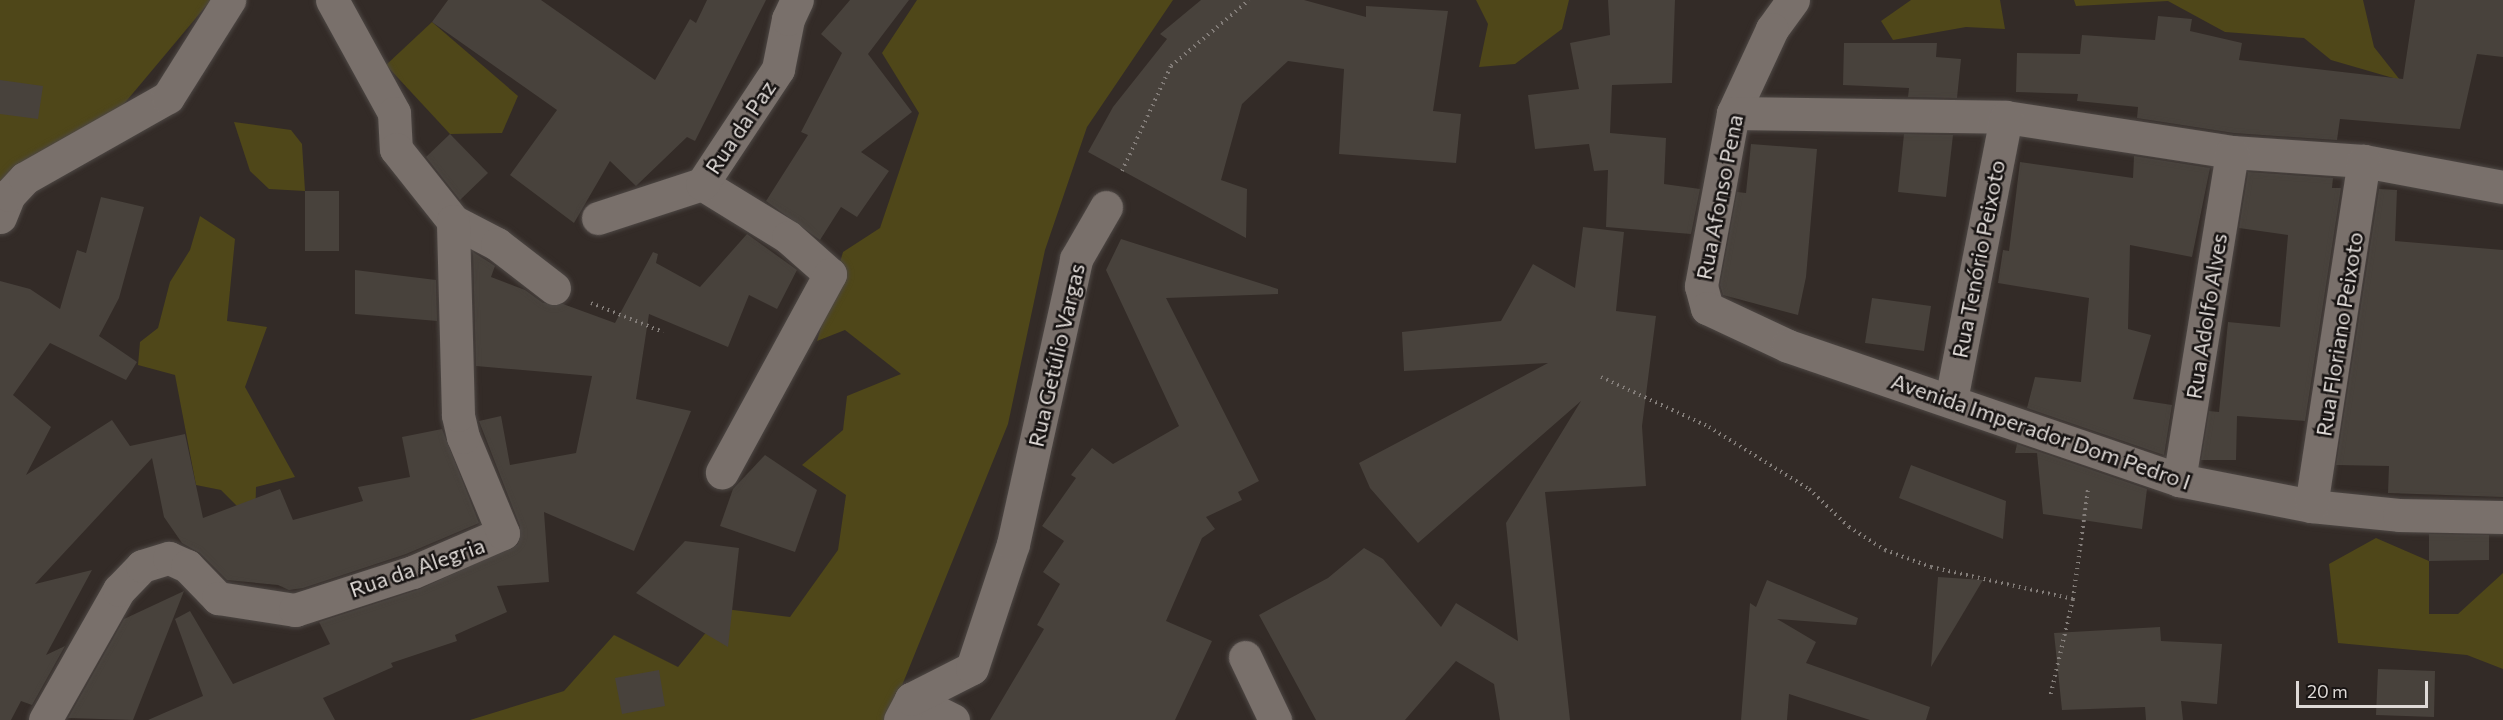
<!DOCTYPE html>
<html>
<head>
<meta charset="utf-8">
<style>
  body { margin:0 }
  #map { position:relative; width:2503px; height:720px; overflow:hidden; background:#332b27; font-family:Commissioner,sans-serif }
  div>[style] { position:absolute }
  .green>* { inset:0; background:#4f4719 }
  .building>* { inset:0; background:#48423c }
  .path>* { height:4px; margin-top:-2px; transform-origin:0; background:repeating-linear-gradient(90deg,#837d79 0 1.5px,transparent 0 6px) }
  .roads { filter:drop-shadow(0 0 2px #4d4744) drop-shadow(0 0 2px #4d4744) }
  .street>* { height:33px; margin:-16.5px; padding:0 16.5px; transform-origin:16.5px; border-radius:16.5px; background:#79706b }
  span { translate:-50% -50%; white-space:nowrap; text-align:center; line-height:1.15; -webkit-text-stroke:5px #181413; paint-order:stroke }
  .street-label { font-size:22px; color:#dfdad7 }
  .scale { position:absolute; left:2296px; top:681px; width:132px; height:27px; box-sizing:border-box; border:3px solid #dfdad7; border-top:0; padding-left:8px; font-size:18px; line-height:21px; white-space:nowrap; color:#dfdad7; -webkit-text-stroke:4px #181413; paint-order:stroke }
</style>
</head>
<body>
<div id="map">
  <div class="green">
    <div style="clip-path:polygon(0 0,211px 0,113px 117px,0 185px)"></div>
    <div style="clip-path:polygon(917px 0,1173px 0,1087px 127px,1045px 250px,1008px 424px,888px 720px,470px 720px,564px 691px,614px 635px,678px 667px,725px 609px,790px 617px,838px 550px,846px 495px,802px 465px,843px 430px,847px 396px,901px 374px,845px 330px,817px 341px,843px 252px,880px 228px,919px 113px,882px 53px)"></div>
    <div style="clip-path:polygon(1476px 0,1569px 0,1562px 29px,1515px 64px,1479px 67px,1488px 24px)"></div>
    <div style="clip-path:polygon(1911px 0,2000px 0,2005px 29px,1966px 27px,1893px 40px,1881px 21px)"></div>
    <div style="clip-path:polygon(2074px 0,2363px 0,2374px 47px,2400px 80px,2331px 60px,2304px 38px,2225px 32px,2168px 1px,2076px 6px)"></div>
    <div style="clip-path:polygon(432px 22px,518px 96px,502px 133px,450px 134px,386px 65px)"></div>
    <div style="clip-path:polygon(234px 122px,291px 130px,302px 144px,305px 191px,269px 189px,250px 171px)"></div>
    <div style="clip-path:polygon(200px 216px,235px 239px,227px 321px,267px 327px,245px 387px,295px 477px,256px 487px,255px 524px,221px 490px,196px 485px,175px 375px,138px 365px,140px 342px,158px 328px,170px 282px,190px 250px)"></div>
    <div style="clip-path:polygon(2376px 538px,2429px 561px,2429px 614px,2458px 614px,2503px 573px,2503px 669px,2467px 655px,2338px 643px,2329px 564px)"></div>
  </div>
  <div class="building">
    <div style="clip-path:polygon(448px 0,541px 0,655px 80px,690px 19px,696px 23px,707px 0,766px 0,695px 141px,687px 137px,636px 186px,610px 161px,574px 223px,510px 175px,557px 110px,432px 22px)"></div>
    <div style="clip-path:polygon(850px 0,909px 0,868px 54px,912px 112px,861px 152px,889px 171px,857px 217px,841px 207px,820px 240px,766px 201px,808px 135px,801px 132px,842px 53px,821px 34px)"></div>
    <div style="clip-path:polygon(1201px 0,1304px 0,1366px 17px,1366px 6px,1448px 11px,1433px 111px,1461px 114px,1456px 163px,1339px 154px,1344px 69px,1288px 61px,1242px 104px,1221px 180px,1247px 189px,1246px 238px,1088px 152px,1113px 107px,1167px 39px,1160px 34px)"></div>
    <div style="clip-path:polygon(1608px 0,1675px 0,1672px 83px,1612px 85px,1610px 133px,1666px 138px,1664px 184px,1700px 189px,1691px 234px,1606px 227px,1608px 170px,1594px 171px,1589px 144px,1535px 149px,1528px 95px,1579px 89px,1570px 43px,1610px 35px)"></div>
    <div style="clip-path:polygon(2415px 0,2503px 0,2503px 57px,2477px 54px,2460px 129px,2340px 119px,2337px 140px,2234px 133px,2137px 118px,2138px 107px,2077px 101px,2078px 94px,2016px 92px,2017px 53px,2080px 54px,2082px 35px,2155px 40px,2158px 16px,2192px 19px,2190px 31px,2242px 43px,2239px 60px,2403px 79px)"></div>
    <div style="clip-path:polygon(1844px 43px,1937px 43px,1936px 57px,1961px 59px,1957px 98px,1908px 97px,1909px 88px,1843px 85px)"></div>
    <div style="clip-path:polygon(0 80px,43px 86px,38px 119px,0 114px)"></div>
    <div style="clip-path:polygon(450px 134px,488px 173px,460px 200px,426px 157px)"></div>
    <div style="clip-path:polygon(1904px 134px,1953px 135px,1946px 197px,1898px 192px)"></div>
    <div style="clip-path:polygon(1751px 144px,1817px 149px,1806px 277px,1798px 315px,1723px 295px,1720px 285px,1737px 192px,1746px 193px)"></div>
    <div style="clip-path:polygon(2134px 156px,2210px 168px,2192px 257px,2130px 245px,2128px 329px,2151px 335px,2133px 399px,2172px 405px,2164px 455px,2027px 408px,2035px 377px,2081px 382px,2089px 298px,1998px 283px,2003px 250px,2009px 251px,2020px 162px,2133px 178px)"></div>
    <div style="clip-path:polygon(2248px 172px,2333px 178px,2332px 188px,2341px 188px,2305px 421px,2237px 416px,2236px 460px,2201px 460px,2209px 411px,2219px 412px,2228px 322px,2280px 327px,2288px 235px,2239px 228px)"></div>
    <div style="clip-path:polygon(2379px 189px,2397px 190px,2395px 241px,2503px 250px,2503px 497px,2388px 493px,2389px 466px,2336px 465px)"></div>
    <div style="clip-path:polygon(305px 191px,339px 191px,339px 251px,305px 251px)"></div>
    <div style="clip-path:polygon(101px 197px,144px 207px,119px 298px,99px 336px,137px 362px,126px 380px,50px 343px,13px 395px,51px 427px,26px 475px,112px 420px,130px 446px,185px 434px,203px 518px,280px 489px,293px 520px,363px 501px,358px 487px,410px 477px,402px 437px,442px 429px,479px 523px,406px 554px,303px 588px,289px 590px,278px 585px,227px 580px,200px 553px,182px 543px,164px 517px,152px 458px,35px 584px,92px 570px,46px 655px,65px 646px,32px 705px,21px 701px,11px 720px,0 720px,0 281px,30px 289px,60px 309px,77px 250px,86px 253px)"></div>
    <div style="clip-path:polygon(1583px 227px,1624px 232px,1616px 311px,1656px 316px,1642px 426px,1646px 486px,1545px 492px,1570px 720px,1500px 720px,1494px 684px,1456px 661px,1405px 720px,1316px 720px,1259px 615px,1328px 578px,1364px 548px,1383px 559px,1441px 627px,1456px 603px,1518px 641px,1506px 523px,1581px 401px,1418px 543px,1370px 488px,1359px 463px,1548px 363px,1404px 371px,1402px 332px,1501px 321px,1533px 264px,1575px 288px)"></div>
    <div style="clip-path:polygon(747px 234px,797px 270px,777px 309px,749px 295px,728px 347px,649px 314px,636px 399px,691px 411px,634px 551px,544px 512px,549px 582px,497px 586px,507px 612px,455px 635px,457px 641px,391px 663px,393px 667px,323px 698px,335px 720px,148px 720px,203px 696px,175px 619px,190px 611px,233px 684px,330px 644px,319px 622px,420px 589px,518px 544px,520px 526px,479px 421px,501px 416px,510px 465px,576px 453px,592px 376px,476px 366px,473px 252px,495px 266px,491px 277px,525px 290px,543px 303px,563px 304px,615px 323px,653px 252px,658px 254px,656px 263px,700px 287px)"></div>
    <div style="clip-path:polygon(1121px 239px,1278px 289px,1278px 294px,1166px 298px,1259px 481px,1238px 492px,1242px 500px,1206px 517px,1215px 529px,1202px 538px,1166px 621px,1212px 641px,1175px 720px,990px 720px,1044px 629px,1037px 625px,1060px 584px,1043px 572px,1064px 541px,1042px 526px,1076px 478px,1071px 475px,1092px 448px,1113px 464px,1179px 426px,1106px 270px)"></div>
    <div style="clip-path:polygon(355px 270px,436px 280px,437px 321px,355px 314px)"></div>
    <div style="clip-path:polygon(1872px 298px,1931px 306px,1924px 351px,1865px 343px)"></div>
    <div style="clip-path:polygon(2017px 444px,2147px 489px,2142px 529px,2043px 514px,2037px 453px,2015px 453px)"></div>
    <div style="clip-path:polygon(765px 455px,817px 490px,795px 552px,720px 526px,733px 489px)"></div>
    <div style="clip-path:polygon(1911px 465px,2006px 501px,2003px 539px,1899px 498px)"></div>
    <div style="clip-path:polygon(2429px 534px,2489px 535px,2489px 560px,2429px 561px)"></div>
    <div style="clip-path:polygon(685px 541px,739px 548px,728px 647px,636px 593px)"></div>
    <div style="clip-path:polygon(1938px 577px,1983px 580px,1931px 667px)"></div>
    <div style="clip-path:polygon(1767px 580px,1858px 618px,1856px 625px,1777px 619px,1816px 642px,1806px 663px,1930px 707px,1926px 720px,1870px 720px,1789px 694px,1787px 720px,1741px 720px,1750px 603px,1756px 607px)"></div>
    <div style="clip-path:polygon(184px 591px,133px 720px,68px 718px,124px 619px)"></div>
    <div style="clip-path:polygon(2160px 627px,2161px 641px,2222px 644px,2217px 704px,2181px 701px,2183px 720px,2146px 720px,2145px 707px,2062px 710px,2054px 633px)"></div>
    <div style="clip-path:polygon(2378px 669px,2435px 671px,2434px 717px,2376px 715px)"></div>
    <div style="clip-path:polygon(659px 670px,665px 706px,622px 714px,615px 678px)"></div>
  </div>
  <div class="path">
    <div style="left:1122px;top:171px;width:116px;rotate:-65deg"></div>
    <div style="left:1171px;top:66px;width:102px;rotate:-40.2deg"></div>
    <div style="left:591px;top:303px;width:78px;rotate:21.9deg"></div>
    <div style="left:1601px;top:377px;width:119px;rotate:24.8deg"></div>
    <div style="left:1709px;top:427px;width:118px;rotate:31.8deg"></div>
    <div style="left:1809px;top:489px;width:55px;rotate:43.5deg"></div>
    <div style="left:1849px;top:527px;width:43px;rotate:32.6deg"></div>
    <div style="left:1885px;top:550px;width:49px;rotate:20.3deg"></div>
    <div style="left:1931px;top:567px;width:146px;rotate:12.7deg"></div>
    <div style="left:2073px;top:599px;width:101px;rotate:103.2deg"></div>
    <div style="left:2073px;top:599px;width:110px;rotate:-82.2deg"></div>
  </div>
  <div class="roads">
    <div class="street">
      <div style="left:332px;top:0;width:129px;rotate:61.2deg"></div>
      <div style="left:394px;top:113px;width:36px;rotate:87deg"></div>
      <div style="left:396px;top:149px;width:92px;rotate:51.6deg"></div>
      <div style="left:453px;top:221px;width:50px;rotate:27.6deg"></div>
      <div style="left:497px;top:244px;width:72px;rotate:37.7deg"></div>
      <div style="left:1793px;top:0;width:36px;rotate:126deg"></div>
      <div style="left:1772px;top:29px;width:93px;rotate:114.9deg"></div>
      <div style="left:1733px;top:113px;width:176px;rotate:100.5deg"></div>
      <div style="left:1701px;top:286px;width:23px;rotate:75deg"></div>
      <div style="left:1707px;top:308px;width:89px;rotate:25.1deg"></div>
      <div style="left:1788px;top:346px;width:413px;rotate:18.9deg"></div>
      <div style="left:2179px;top:480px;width:135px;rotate:11.1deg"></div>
      <div style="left:2311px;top:506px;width:88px;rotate:5.8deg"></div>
      <div style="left:2399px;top:515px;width:104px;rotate:1.1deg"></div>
      <div style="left:1733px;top:113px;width:273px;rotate:0.8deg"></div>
      <div style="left:2006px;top:117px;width:229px;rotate:8.8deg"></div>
      <div style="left:2232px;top:152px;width:132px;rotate:3.9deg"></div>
      <div style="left:2364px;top:161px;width:141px;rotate:10.6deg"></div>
      <div style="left:702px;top:184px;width:101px;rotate:31.6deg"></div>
      <div style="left:788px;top:237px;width:56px;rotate:41.4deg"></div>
      <div style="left:830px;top:274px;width:226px;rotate:118.6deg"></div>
      <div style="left:0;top:217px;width:24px;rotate:-68deg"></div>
      <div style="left:9px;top:195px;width:23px;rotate:-47deg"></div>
      <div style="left:25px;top:178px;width:164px;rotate:-29.5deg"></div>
      <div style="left:168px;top:97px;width:115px;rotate:-57.8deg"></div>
      <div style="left:598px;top:218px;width:109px;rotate:-18.1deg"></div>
      <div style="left:702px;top:184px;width:138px;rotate:-56.5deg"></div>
      <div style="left:778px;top:69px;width:51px;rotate:-78.7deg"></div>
      <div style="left:788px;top:19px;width:21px;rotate:-65deg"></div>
      <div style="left:1951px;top:400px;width:288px;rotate:-79deg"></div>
      <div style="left:2179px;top:480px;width:332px;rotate:-80.8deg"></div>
      <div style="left:2311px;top:506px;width:349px;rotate:-81.3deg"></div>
      <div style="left:1245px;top:657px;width:70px;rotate:64.5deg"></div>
      <div style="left:911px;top:699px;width:47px;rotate:26.6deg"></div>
      <div style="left:45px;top:720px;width:150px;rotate:-60.4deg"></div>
      <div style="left:119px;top:590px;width:33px;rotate:-46deg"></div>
      <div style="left:142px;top:566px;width:28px;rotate:-17deg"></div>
      <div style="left:169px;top:558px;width:20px;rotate:24deg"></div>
      <div style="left:187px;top:566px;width:45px;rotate:45.9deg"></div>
      <div style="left:218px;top:598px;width:78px;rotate:8.9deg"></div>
      <div style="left:295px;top:610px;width:124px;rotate:-17.9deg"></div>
      <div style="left:413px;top:572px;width:98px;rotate:-23.4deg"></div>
      <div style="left:503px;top:533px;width:104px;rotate:-112.6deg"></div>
      <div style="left:463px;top:437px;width:23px;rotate:-103deg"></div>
      <div style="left:458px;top:415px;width:194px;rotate:-91.5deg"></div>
      <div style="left:900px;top:720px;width:24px;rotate:-62deg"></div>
      <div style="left:911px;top:699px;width:68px;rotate:-26.9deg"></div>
      <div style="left:972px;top:668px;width:131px;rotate:-71.7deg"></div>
      <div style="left:1013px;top:544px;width:292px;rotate:-77.5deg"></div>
      <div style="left:1076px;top:259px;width:60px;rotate:-60deg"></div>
    </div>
  </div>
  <div class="street-label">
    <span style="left:740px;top:127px;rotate:-56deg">Rua da Paz</span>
    <span style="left:1719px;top:197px;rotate:-79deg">Rua Afonso Pena</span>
    <span style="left:1978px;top:259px;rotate:-79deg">Rua Tenório Peixoto</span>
    <span style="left:2206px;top:316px;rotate:-81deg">Rua Adolfo Alves</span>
    <span style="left:2339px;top:334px;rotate:-81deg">Rua Floriano Peixoto</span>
    <span style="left:1056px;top:355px;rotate:-77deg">Rua Getúlio Vargas</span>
    <span style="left:2041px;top:431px;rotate:19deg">Avenida Imperador Dom Pedro I</span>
    <span style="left:417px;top:567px;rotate:-19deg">Rua da Alegria</span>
  </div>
  <div class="scale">20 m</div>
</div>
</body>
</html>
